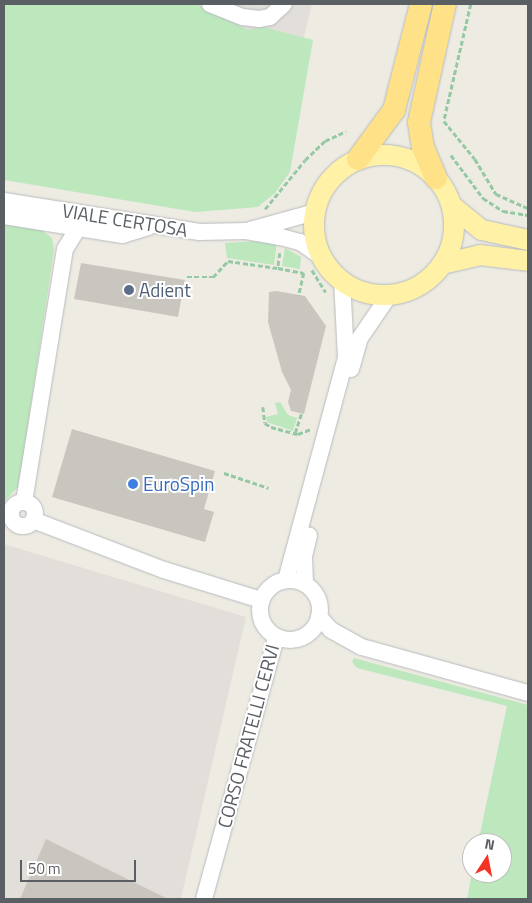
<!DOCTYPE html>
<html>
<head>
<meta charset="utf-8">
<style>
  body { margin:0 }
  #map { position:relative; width:532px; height:903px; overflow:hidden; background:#eeece2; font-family:"Titillium Web",sans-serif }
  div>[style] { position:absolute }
  .industrial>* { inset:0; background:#e2dfda }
  .green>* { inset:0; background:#bde8bd }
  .building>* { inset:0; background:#c9c6bf }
  .path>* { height:2.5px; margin-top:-1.25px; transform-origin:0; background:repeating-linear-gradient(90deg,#95c9a4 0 5px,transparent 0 7.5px) }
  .roads { filter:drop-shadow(0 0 1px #b7babf) drop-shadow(0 0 1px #b7babf) }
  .minor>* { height:16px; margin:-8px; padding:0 8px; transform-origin:8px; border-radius:8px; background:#fff }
  .minor>.ring { margin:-8px; padding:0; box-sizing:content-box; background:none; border:16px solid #fff; border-radius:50% }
  .major>* { height:20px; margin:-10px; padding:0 10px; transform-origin:10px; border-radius:10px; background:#fff1a6 }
  .major>.ring { margin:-10px; padding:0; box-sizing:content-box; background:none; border:20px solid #fff1a6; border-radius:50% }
  .highway>* { height:22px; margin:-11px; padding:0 11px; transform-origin:11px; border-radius:11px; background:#ffe188 }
  .dots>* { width:14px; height:14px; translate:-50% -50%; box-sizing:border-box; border:2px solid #fff; border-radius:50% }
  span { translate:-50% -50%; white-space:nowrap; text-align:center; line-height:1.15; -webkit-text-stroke:4px #fff; paint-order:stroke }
  .street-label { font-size:19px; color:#5a5f64 }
  .service-label { font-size:19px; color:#4e5e75 }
  .left { translate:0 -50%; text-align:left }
  .shop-label { font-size:19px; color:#366cbe }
  .frame { position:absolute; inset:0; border:5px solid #5a5f64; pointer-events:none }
  .north { position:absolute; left:462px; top:833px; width:50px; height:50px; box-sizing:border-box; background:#fff; border:1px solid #bdbfc1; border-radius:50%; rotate:11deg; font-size:14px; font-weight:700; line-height:20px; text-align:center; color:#5a5f64 }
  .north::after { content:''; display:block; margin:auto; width:18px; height:22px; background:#f43323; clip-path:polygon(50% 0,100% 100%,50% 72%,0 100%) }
  .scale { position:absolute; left:20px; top:860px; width:116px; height:22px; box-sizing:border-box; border:2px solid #5a5f64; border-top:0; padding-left:6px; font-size:15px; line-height:18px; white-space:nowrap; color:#5a5f64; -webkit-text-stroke:4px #fff; paint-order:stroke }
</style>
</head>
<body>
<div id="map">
  <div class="industrial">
    <div style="clip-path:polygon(194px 4px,312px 4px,298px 61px)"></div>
    <div style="clip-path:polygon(4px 544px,246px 617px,181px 899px,4px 899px)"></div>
  </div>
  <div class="green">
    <div style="clip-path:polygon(4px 4px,196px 4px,248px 30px,263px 27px,313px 40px,290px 172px,275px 193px,258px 207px,195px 212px,4px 180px)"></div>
    <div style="clip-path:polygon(4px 223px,40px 229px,52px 238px,54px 250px,19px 486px,4px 502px)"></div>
    <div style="clip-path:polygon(269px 240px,277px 242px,274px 265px,227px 258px,225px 243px)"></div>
    <div style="clip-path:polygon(285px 248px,301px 257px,300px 269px,282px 266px)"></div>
    <div style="clip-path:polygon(280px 402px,288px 415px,297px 418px,293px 431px,267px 422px,266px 417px,278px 414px,275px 403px)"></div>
    <div style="clip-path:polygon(354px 658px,528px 705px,528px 899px,467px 899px,472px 873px,502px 873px,502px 843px,478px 843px,507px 706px,357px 668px,352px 662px)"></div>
  </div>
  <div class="building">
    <div style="clip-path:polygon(81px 263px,185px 280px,178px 317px,74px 299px)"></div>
    <div style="clip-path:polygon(276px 291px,305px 296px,326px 326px,304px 414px,291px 411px,288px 402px,291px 390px,282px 372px,268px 322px,269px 292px)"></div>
    <div style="clip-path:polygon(72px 429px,215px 471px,204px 509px,214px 512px,205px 542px,52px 497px)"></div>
    <div style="clip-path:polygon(46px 839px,168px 899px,20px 899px)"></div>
  </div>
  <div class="path">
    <div style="left:471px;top:4px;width:120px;rotate:103deg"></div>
    <div style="left:444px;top:121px;width:49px;rotate:50.8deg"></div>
    <div style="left:475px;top:159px;width:41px;rotate:59deg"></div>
    <div style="left:496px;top:194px;width:35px;rotate:24deg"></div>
    <div style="left:451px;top:155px;width:54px;rotate:53.3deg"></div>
    <div style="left:483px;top:198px;width:24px;rotate:33deg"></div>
    <div style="left:503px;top:211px;width:25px;rotate:9deg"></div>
    <div style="left:265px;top:209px;width:63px;rotate:-50.8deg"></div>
    <div style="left:305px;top:160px;width:28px;rotate:-44deg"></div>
    <div style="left:325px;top:141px;width:23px;rotate:-25deg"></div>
    <div style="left:280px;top:253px;width:15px;rotate:98deg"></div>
    <div style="left:278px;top:268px;width:26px;rotate:11deg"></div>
    <div style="left:304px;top:273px;width:23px;rotate:103deg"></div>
    <div style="left:312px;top:270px;width:26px;rotate:58deg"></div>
    <div style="left:187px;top:277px;width:26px"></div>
    <div style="left:213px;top:277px;width:22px;rotate:-47deg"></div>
    <div style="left:228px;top:261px;width:50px;rotate:8deg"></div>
    <div style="left:263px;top:407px;width:16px;rotate:83deg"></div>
    <div style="left:265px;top:423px;width:7px;rotate:34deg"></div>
    <div style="left:271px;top:427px;width:28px;rotate:15deg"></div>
    <div style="left:298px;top:434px;width:14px;rotate:-21deg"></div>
    <div style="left:295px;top:433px;width:20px;rotate:-72deg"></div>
    <div style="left:224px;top:473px;width:47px;rotate:18.4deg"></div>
    <div style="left:4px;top:520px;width:11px;rotate:15deg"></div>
  </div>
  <div class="roads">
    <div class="minor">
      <div style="left:210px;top:4px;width:35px;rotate:22deg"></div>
      <div style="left:243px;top:17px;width:16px;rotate:7deg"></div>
      <div style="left:259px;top:19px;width:11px;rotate:-10deg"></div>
      <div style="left:270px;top:17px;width:19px;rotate:-43deg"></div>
      <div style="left:4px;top:201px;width:198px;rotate:9deg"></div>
      <div style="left:200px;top:232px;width:46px;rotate:-1.2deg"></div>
      <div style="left:246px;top:231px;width:36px;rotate:10deg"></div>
      <div style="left:281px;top:237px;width:20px;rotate:15deg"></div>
      <div style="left:300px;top:242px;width:24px;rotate:35deg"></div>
      <div style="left:4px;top:216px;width:120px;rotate:9.1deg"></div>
      <div style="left:122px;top:235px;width:28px;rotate:-17deg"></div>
      <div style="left:250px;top:230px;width:67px;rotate:-15.5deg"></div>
      <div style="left:351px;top:369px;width:32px;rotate:-74deg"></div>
      <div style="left:360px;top:338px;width:53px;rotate:-55.7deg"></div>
      <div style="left:24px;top:502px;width:256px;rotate:-80.8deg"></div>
      <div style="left:65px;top:249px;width:25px;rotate:-58deg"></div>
      <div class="ring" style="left:11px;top:502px;width:8px;height:8px"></div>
      <div style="left:33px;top:520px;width:140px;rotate:20.9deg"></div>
      <div style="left:164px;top:570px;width:102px;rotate:17.2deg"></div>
      <div class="ring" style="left:260px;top:580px;width:44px;height:44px"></div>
      <div style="left:286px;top:580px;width:230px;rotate:-74.9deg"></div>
      <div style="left:346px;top:358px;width:78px;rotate:-92.9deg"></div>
      <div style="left:305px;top:584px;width:28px;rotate:-92deg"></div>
      <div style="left:304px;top:556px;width:21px;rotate:-76deg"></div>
      <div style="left:319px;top:617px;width:18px;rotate:47deg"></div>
      <div style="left:331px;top:630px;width:35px;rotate:29deg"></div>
      <div style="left:362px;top:647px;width:172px;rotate:15.5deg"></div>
      <div style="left:204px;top:899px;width:272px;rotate:-74.6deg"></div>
    </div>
    <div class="major">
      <div class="ring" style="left:314px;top:155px;width:120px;height:120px"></div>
      <div style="left:452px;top:206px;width:38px;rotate:39deg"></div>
      <div style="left:482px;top:230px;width:47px;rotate:12.3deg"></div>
      <div style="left:442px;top:264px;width:39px;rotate:-13deg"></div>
      <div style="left:480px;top:255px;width:48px;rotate:7.1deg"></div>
    </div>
    <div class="highway">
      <div style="left:358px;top:159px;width:61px;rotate:-53.7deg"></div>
      <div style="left:394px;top:110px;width:109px;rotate:-75.7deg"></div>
      <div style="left:436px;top:178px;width:33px;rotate:-113deg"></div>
      <div style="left:423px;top:148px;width:26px;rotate:-99deg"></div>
      <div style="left:419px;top:122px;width:121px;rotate:-77.6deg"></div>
    </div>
  </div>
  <div class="dots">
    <div style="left:129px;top:290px;background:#5c6f8a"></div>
    <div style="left:133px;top:484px;background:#3f7fe0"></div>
  </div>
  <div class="street-label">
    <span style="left:125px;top:220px;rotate:9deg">VIALE CERTOSA</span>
    <span style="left:248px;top:736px;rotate:-75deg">CORSO FRATELLI CERVI</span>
  </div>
  <div class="service-label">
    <span class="left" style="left:139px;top:290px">Adient</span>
  </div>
  <div class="shop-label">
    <span class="left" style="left:143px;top:484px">EuroSpin</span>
  </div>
  <div class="frame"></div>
  <div class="north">N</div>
  <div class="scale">50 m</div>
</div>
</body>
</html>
